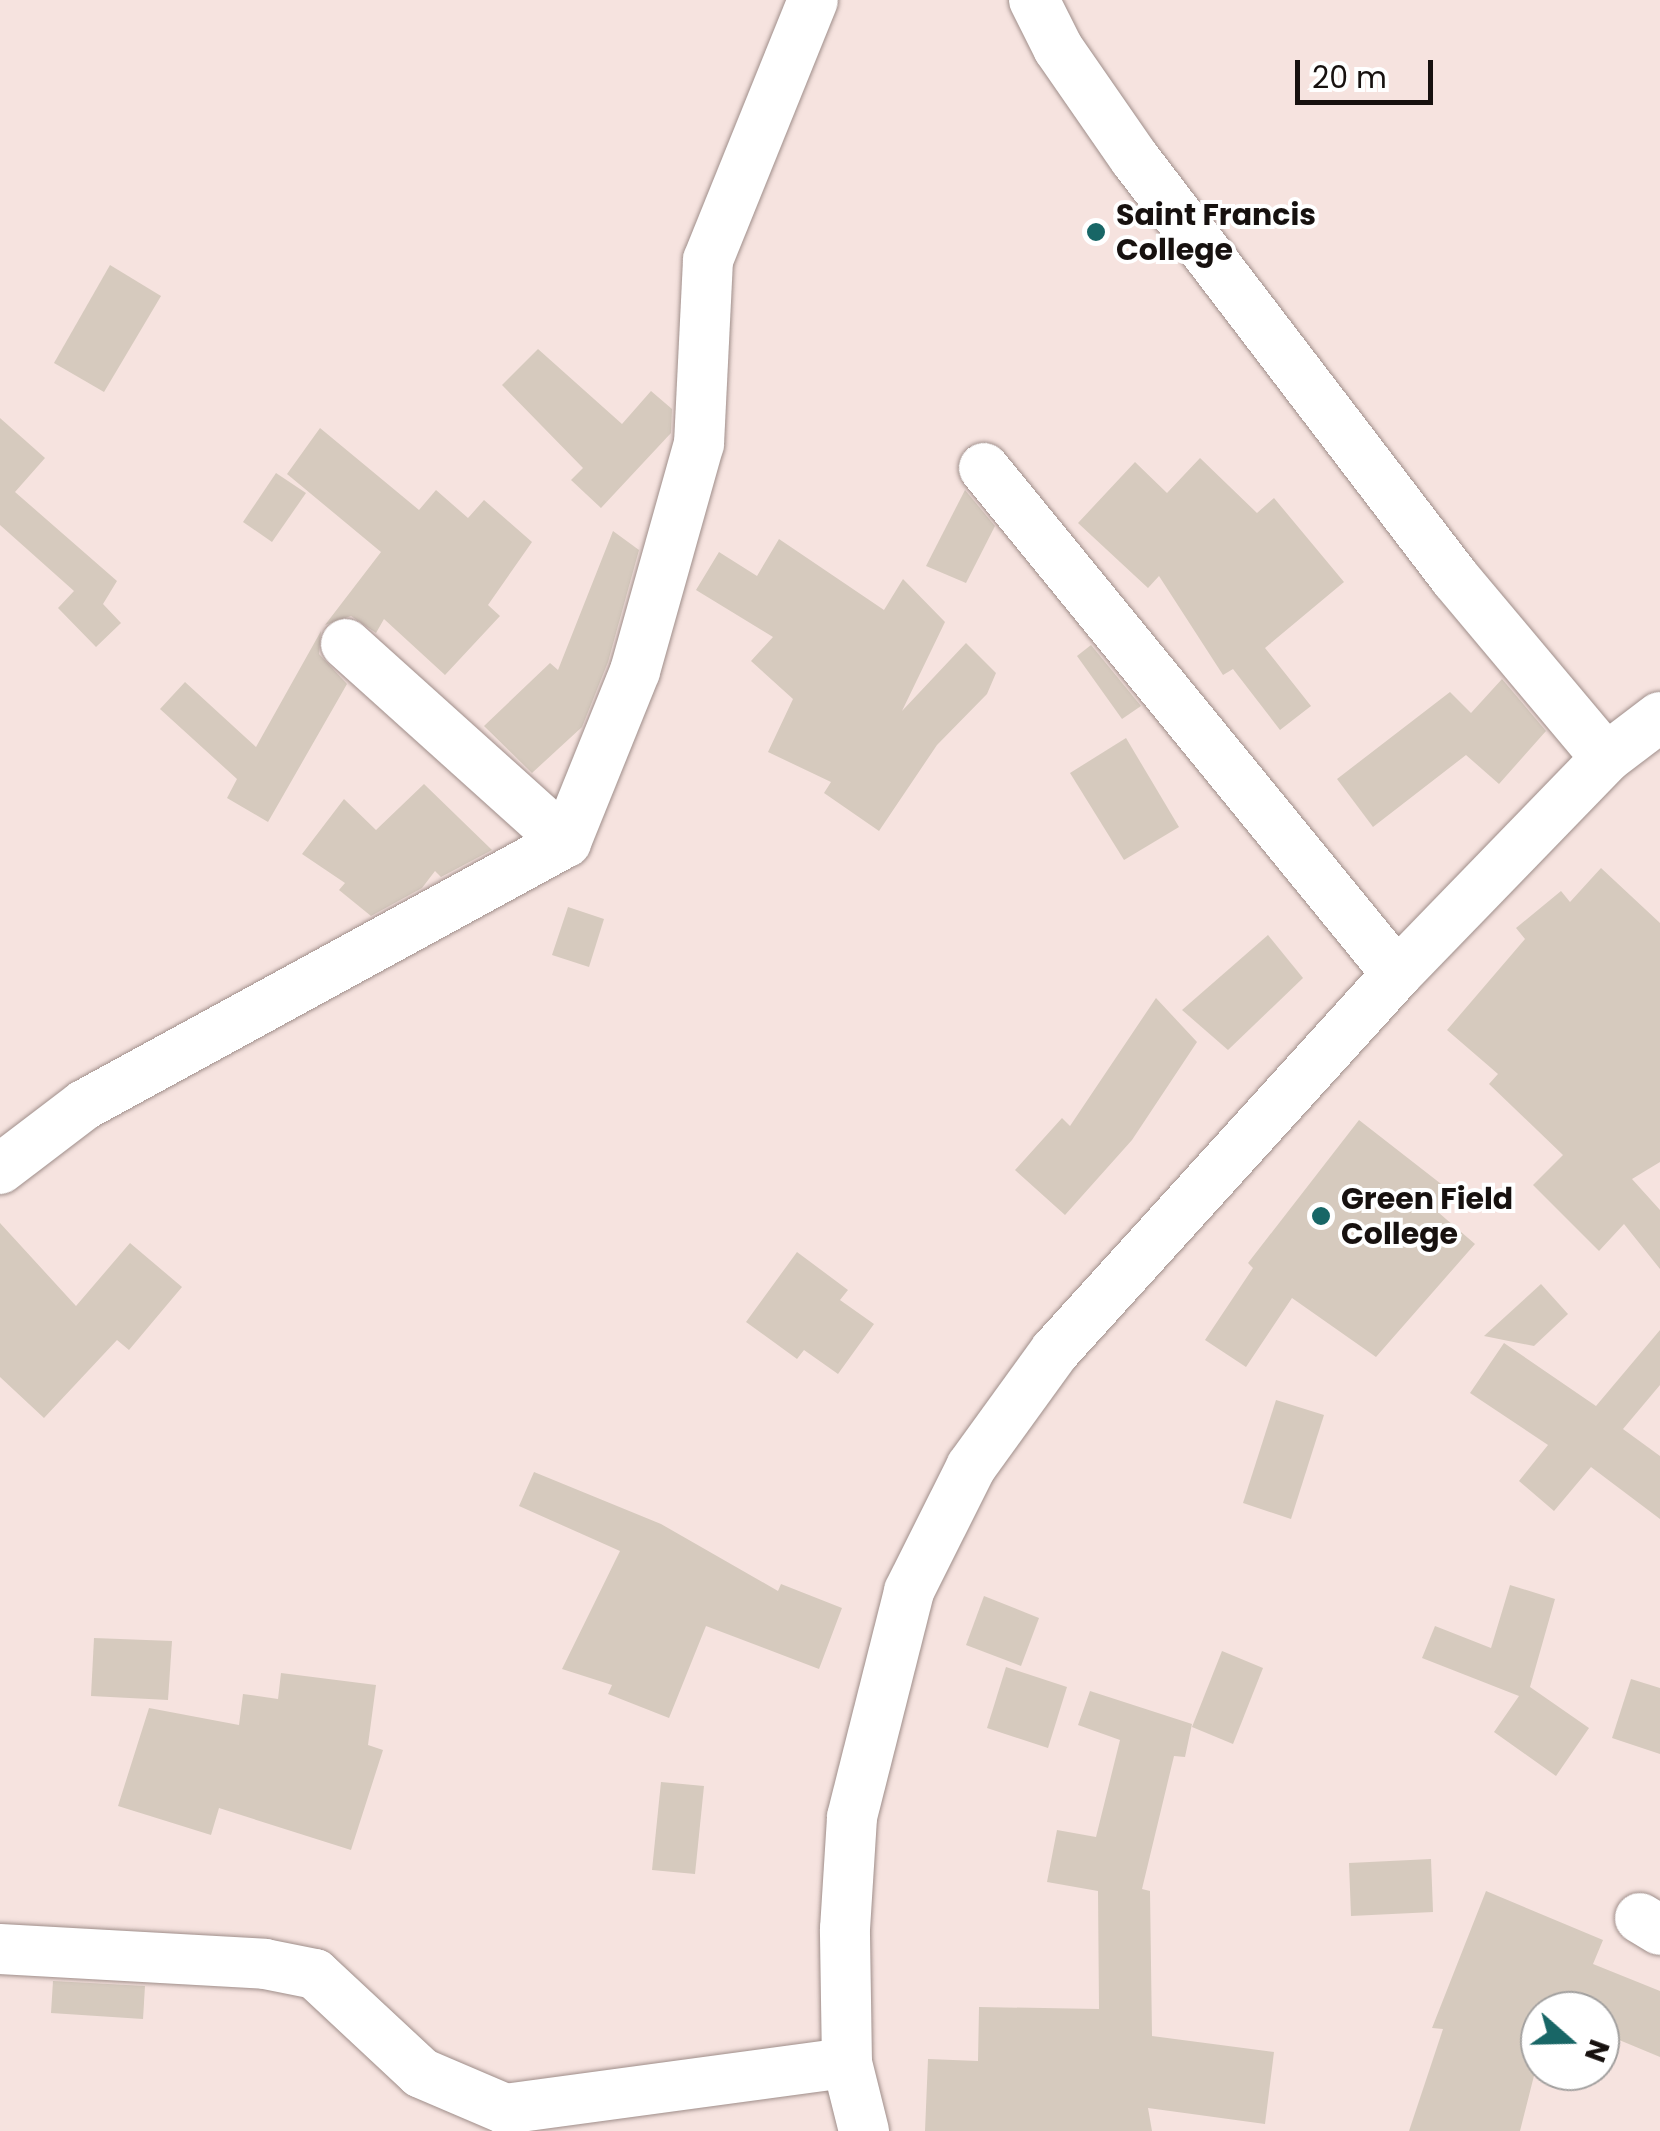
<!DOCTYPE html>
<html>
<head>
<meta charset="utf-8">
<style>
  body { margin:0 }
  #map { position:relative; width:1660px; height:2131px; overflow:hidden; background:#f6e3df; font-family:Poppins,sans-serif }
  div>[style] { position:absolute }
  .building>* { inset:0; background:#d6cabe }
  .roads { filter:drop-shadow(0 0 2px #9f8e8a) drop-shadow(0 0 2px #9f8e8a) }
  .minor>* { height:50px; margin:-25px; padding:0 25px; transform-origin:25px; border-radius:25px; background:#fff }
  .dots>* { width:28px; height:28px; translate:-50% -50%; box-sizing:border-box; border:5px solid #fff; border-radius:50% }
  span { translate:-50% -50%; white-space:nowrap; text-align:center; line-height:1.15; -webkit-text-stroke:8px #fff; paint-order:stroke }
  .poi-label { font-size:30px; color:#17110f; font-weight:700 }
  .left { translate:0 -50%; text-align:left }
  .north { position:absolute; left:1520px; top:1991px; width:100px; height:100px; box-sizing:border-box; background:#fff; border:2px solid #a2a09f; border-radius:50%; rotate:110deg; font-size:28px; font-weight:700; line-height:40px; text-align:center; color:#17110f }
  .north::after { content:''; display:block; margin:auto; width:35px; height:45px; background:#186666; clip-path:polygon(50% 0,100% 100%,50% 72%,0 100%) }
  .scale { position:absolute; left:1295px; top:60px; width:138px; height:45px; box-sizing:border-box; border:5px solid #17110f; border-top:0; padding-left:12px; font-size:30px; line-height:35px; white-space:nowrap; color:#17110f; -webkit-text-stroke:8px #fff; paint-order:stroke }
</style>
</head>
<body>
<div id="map">
  <div class="building">
    <div style="clip-path:polygon(110px 265px,161px 296px,104px 392px,54px 363px)"></div>
    <div style="clip-path:polygon(538px 349px,622px 424px,651px 391px,672px 409px,671px 433px,601px 508px,571px 480px,583px 468px,502px 385px)"></div>
    <div style="clip-path:polygon(0 418px,45px 458px,15px 492px,117px 581px,103px 604px,121px 623px,96px 647px,58px 608px,74px 591px,0 525px)"></div>
    <div style="clip-path:polygon(320px 428px,419px 510px,436px 490px,468px 518px,484px 500px,532px 542px,488px 605px,500px 616px,445px 675px,384px 619px,376px 633px,351px 616px,325px 625px,381px 552px,287px 474px)"></div>
    <div style="clip-path:polygon(1200px 458px,1257px 513px,1274px 498px,1344px 582px,1265px 648px,1311px 706px,1280px 730px,1233px 669px,1223px 675px,1159px 576px,1148px 588px,1078px 523px,1135px 462px,1167px 493px)"></div>
    <div style="clip-path:polygon(276px 473px,306px 493px,272px 542px,243px 522px)"></div>
    <div style="clip-path:polygon(965px 490px,995px 526px,966px 583px,926px 566px)"></div>
    <div style="clip-path:polygon(613px 531px,639px 550px,608px 662px,582px 727px,532px 773px,484px 726px,550px 663px,558px 670px)"></div>
    <div style="clip-path:polygon(779px 539px,884px 610px,903px 579px,945px 622px,902px 711px,966px 643px,996px 673px,987px 694px,937px 745px,879px 831px,824px 793px,831px 782px,768px 752px,793px 699px,751px 661px,773px 637px,696px 590px,719px 552px,757px 576px)"></div>
    <div style="clip-path:polygon(321px 631px,319px 654px,347px 684px,268px 822px,227px 798px,237px 779px,160px 709px,185px 682px,256px 747px)"></div>
    <div style="clip-path:polygon(1091px 645px,1141px 706px,1122px 719px,1077px 656px)"></div>
    <div style="clip-path:polygon(1502px 679px,1546px 731px,1499px 784px,1466px 755px,1373px 827px,1337px 779px,1450px 692px,1471px 713px)"></div>
    <div style="clip-path:polygon(1126px 738px,1179px 827px,1124px 860px,1070px 773px)"></div>
    <div style="clip-path:polygon(424px 784px,492px 850px,441px 877px,435px 871px,422px 888px,371px 916px,339px 890px,345px 883px,302px 854px,344px 799px,376px 830px)"></div>
    <div style="clip-path:polygon(1601px 868px,1660px 923px,1660px 1162px,1632px 1179px,1660px 1210px,1660px 1269px,1624px 1224px,1599px 1251px,1533px 1185px,1563px 1155px,1489px 1084px,1498px 1074px,1447px 1030px,1525px 939px,1516px 928px,1561px 891px,1570px 902px)"></div>
    <div style="clip-path:polygon(568px 907px,604px 919px,589px 967px,552px 955px)"></div>
    <div style="clip-path:polygon(1268px 935px,1303px 978px,1228px 1050px,1182px 1010px)"></div>
    <div style="clip-path:polygon(1156px 998px,1197px 1042px,1132px 1140px,1065px 1215px,1015px 1170px,1062px 1118px,1070px 1126px)"></div>
    <div style="clip-path:polygon(1359px 1120px,1454px 1194px,1439px 1213px,1475px 1244px,1376px 1357px,1292px 1298px,1246px 1367px,1205px 1340px,1253px 1268px,1248px 1263px)"></div>
    <div style="clip-path:polygon(0 1223px,76px 1306px,130px 1243px,182px 1287px,129px 1350px,117px 1340px,44px 1418px,0 1377px)"></div>
    <div style="clip-path:polygon(797px 1252px,848px 1290px,840px 1300px,874px 1324px,838px 1374px,804px 1350px,797px 1359px,746px 1322px)"></div>
    <div style="clip-path:polygon(1541px 1284px,1568px 1314px,1534px 1346px,1484px 1336px)"></div>
    <div style="clip-path:polygon(1660px 1330px,1660px 1385px,1623px 1429px,1660px 1456px,1660px 1519px,1591px 1467px,1554px 1511px,1519px 1481px,1548px 1445px,1470px 1393px,1504px 1343px,1596px 1406px)"></div>
    <div style="clip-path:polygon(1276px 1400px,1324px 1415px,1291px 1519px,1243px 1503px)"></div>
    <div style="clip-path:polygon(534px 1472px,661px 1524px,778px 1591px,781px 1584px,842px 1608px,819px 1669px,706px 1626px,669px 1718px,608px 1694px,612px 1685px,562px 1669px,620px 1551px,519px 1506px)"></div>
    <div style="clip-path:polygon(1510px 1585px,1555px 1599px,1530px 1687px,1589px 1728px,1556px 1776px,1494px 1732px,1519px 1696px,1422px 1658px,1435px 1626px,1491px 1648px)"></div>
    <div style="clip-path:polygon(984px 1596px,1039px 1618px,1021px 1666px,966px 1645px)"></div>
    <div style="clip-path:polygon(94px 1638px,172px 1641px,168px 1700px,91px 1696px)"></div>
    <div style="clip-path:polygon(1222px 1651px,1263px 1668px,1233px 1744px,1192px 1727px)"></div>
    <div style="clip-path:polygon(1006px 1667px,1067px 1687px,1048px 1748px,987px 1728px)"></div>
    <div style="clip-path:polygon(281px 1673px,376px 1685px,368px 1745px,383px 1750px,351px 1850px,219px 1808px,211px 1835px,118px 1806px,149px 1708px,239px 1725px,243px 1694px,278px 1699px)"></div>
    <div style="clip-path:polygon(1631px 1679px,1660px 1688px,1660px 1754px,1612px 1738px)"></div>
    <div style="clip-path:polygon(1090px 1691px,1192px 1724px,1185px 1757px,1174px 1756px,1142px 1889px,1150px 1891px,1152px 2036px,1274px 2052px,1265px 2124px,1148px 2108px,1152px 2131px,925px 2131px,928px 2059px,978px 2061px,979px 2007px,1099px 2009px,1098px 1891px,1047px 1882px,1057px 1830px,1096px 1837px,1120px 1740px,1078px 1725px)"></div>
    <div style="clip-path:polygon(661px 1782px,704px 1786px,695px 1874px,652px 1870px)"></div>
    <div style="clip-path:polygon(1431px 1859px,1433px 1912px,1351px 1916px,1349px 1863px)"></div>
    <div style="clip-path:polygon(1486px 1891px,1603px 1940px,1593px 1964px,1660px 1991px,1660px 2057px,1600px 2032px,1600px 2011px,1540px 2011px,1540px 2052px,1520px 2131px,1409px 2131px,1443px 2029px,1432px 2028px)"></div>
    <div style="clip-path:polygon(53px 1981px,145px 1986px,143px 2019px,51px 2013px)"></div>
  </div>
  <div class="roads">
    <div class="minor">
      <div style="left:1034px;top:0;width:54px;rotate:63.4deg"></div>
      <div style="left:1058px;top:48px;width:135px;rotate:55.3deg"></div>
      <div style="left:1135px;top:159px;width:527px;rotate:52.63deg"></div>
      <div style="left:1455px;top:578px;width:235px;rotate:50deg"></div>
      <div style="left:984px;top:468px;width:653px;rotate:50.78deg"></div>
      <div style="left:346px;top:644px;width:296px;rotate:42deg"></div>
      <div style="left:0;top:1169px;width:106px;rotate:-37.3deg"></div>
      <div style="left:84px;top:1105px;width:549px;rotate:-28.62deg"></div>
      <div style="left:566px;top:842px;width:184px;rotate:-68deg"></div>
      <div style="left:635px;top:671px;width:236px;rotate:-74.3deg"></div>
      <div style="left:699px;top:444px;width:184px;rotate:-87.2deg"></div>
      <div style="left:708px;top:260px;width:280px;rotate:-68deg"></div>
      <div style="left:1640px;top:1918px;width:23px;rotate:31deg"></div>
      <div style="left:0;top:1949px;width:265px;rotate:3.2deg"></div>
      <div style="left:265px;top:1964px;width:51px;rotate:11.3deg"></div>
      <div style="left:315px;top:1974px;width:145px;rotate:43deg"></div>
      <div style="left:421px;top:2073px;width:91px;rotate:23.2deg"></div>
      <div style="left:505px;top:2109px;width:345px;rotate:-7.7deg"></div>
      <div style="left:864px;top:2131px;width:70px;rotate:-104deg"></div>
      <div style="left:847px;top:2063px;width:134px;rotate:-90.9deg"></div>
      <div style="left:845px;top:1929px;width:112px;rotate:-86.4deg"></div>
      <div style="left:852px;top:1817px;width:233px;rotate:-75.8deg"></div>
      <div style="left:909px;top:1591px;width:139px;rotate:-63.4deg"></div>
      <div style="left:971px;top:1467px;width:143px;rotate:-54.1deg"></div>
      <div style="left:1055px;top:1351px;width:509px;rotate:-47.79deg"></div>
      <div style="left:1397px;top:974px;width:301px;rotate:-45.9deg"></div>
      <div style="left:1606px;top:758px;width:68px;rotate:-37.2deg"></div>
    </div>
  </div>
  <div class="dots">
    <div style="left:1096px;top:232px;background:#186666"></div>
    <div style="left:1321px;top:1216px;background:#186666"></div>
  </div>
  <div class="poi-label">
    <span class="left" style="left:1116px;top:232px">Saint Francis<br>College</span>
    <span class="left" style="left:1341px;top:1216px">Green Field<br>College</span>
  </div>
  <div class="north">N</div>
  <div class="scale">20 m</div>
</div>
</body>
</html>
